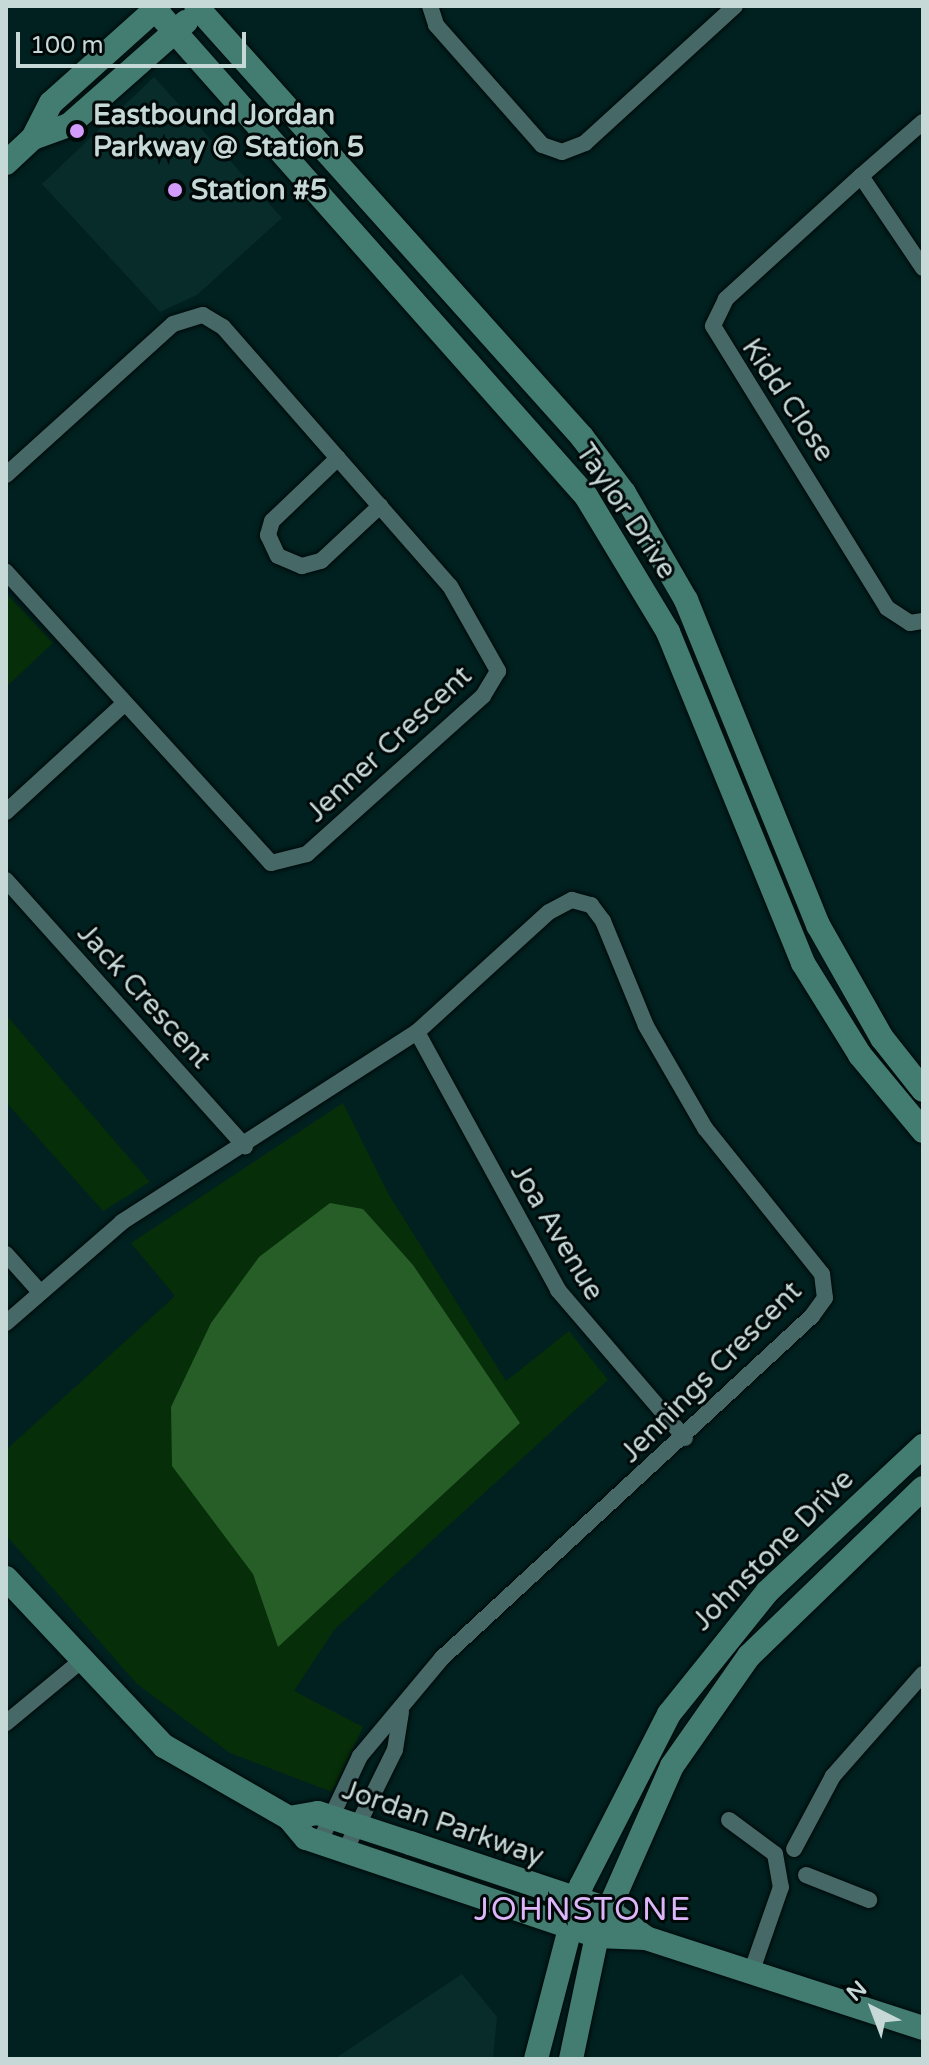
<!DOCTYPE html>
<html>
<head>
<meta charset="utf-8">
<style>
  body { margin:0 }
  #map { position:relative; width:929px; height:2065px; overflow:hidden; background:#002120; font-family:"Varela Round",sans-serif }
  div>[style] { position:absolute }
  .built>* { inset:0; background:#082c2a }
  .green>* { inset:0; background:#062e08 }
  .forest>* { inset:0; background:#275e28 }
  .roads { filter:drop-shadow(0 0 2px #000909) drop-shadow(0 0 2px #000909) }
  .street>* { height:16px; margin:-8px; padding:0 8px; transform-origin:8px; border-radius:8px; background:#466866 }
  .secondary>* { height:24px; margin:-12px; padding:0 12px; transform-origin:12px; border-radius:12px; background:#437c70 }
  .dots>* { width:22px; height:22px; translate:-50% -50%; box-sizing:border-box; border:4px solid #000808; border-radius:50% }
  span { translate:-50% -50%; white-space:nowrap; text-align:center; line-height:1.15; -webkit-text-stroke:6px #000808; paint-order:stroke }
  .poi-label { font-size:28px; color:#c6d9d7; font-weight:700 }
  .left { translate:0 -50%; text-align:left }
  .street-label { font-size:28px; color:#c6d9d7 }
  .quarter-label { font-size:32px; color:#dcb6f9; letter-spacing:2px }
  .frame { position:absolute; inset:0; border:8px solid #c6d9d7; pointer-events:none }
  .north { position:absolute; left:833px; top:1969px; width:80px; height:80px; -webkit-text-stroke:6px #000808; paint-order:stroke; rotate:318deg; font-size:22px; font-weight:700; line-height:32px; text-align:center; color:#c6d9d7 }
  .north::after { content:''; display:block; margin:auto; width:28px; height:36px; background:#c6d9d7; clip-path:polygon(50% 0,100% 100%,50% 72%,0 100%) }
  .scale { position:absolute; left:16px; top:32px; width:230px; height:36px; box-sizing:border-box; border:4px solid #c6d9d7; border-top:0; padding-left:10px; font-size:24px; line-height:28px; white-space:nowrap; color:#c6d9d7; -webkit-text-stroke:6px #000808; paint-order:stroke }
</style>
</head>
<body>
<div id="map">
  <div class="built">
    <div style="clip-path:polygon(154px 77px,282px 218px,197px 295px,160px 312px,42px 184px)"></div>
    <div style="clip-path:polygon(462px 1974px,497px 2017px,493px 2059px,334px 2059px)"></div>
  </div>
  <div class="green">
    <div style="clip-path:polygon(6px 593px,53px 643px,6px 687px)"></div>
    <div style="clip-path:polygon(6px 1015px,150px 1182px,103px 1211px,6px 1102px)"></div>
    <div style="clip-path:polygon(343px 1103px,389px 1195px,506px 1381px,569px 1331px,608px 1380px,334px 1630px,294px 1691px,363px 1727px,332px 1792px,230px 1753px,137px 1684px,6px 1535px,6px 1450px,175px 1296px,131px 1243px)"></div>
  </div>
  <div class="forest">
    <div style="clip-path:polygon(330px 1203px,363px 1209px,413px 1265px,520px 1423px,278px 1647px,253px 1574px,172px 1466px,171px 1407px,211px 1323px,259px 1257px)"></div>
  </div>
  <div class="roads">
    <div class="street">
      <div style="left:430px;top:6px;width:20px;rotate:72deg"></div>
      <div style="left:436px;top:25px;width:160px;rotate:48.5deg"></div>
      <div style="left:542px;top:145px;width:21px;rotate:19deg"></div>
      <div style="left:562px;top:152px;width:25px;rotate:-21deg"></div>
      <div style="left:585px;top:143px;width:203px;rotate:-42.4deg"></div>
      <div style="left:861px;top:176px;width:82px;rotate:-41.1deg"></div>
      <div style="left:923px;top:268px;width:111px;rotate:-124deg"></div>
      <div style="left:861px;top:176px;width:183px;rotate:137.7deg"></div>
      <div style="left:726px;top:299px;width:30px;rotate:116deg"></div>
      <div style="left:713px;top:326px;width:331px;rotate:58.3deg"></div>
      <div style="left:887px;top:608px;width:27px;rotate:33deg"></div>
      <div style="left:910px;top:623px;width:13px;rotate:-9deg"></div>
      <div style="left:338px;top:458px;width:91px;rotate:136.3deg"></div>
      <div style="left:272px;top:521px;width:15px;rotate:106deg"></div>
      <div style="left:268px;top:535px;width:23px;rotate:65deg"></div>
      <div style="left:278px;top:556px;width:26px;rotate:23deg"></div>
      <div style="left:302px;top:566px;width:20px;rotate:-15deg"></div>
      <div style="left:321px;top:561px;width:81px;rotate:-43deg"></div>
      <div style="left:6px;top:475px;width:225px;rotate:-42.1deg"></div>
      <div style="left:173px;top:324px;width:31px;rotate:-17deg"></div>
      <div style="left:203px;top:315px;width:23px;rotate:31deg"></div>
      <div style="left:223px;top:327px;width:344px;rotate:48.8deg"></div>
      <div style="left:450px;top:586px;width:98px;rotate:60.5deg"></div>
      <div style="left:498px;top:671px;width:29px;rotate:121deg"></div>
      <div style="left:483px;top:696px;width:237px;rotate:138.1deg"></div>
      <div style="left:307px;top:854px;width:37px;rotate:166deg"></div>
      <div style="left:271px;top:863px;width:394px;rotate:-132.3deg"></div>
      <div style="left:6px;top:812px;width:161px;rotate:-42.5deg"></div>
      <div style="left:6px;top:880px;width:358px;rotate:48.1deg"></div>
      <div style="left:417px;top:1032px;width:294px;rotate:61.3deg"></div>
      <div style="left:558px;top:1290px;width:195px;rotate:49.4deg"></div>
      <div style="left:6px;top:1254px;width:51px;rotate:48.2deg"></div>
      <div style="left:6px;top:1323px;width:154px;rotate:-41deg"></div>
      <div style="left:122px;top:1222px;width:351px;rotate:-32.8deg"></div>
      <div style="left:417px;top:1032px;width:178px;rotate:-42.3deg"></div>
      <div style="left:549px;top:912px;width:26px;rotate:-28deg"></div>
      <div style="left:572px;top:900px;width:20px;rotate:15deg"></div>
      <div style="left:591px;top:905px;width:20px;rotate:53deg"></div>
      <div style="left:603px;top:921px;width:113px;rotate:67.7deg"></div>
      <div style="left:646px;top:1026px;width:118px;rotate:60deg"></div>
      <div style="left:705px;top:1128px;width:187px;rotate:51.3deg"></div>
      <div style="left:822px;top:1274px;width:24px;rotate:83deg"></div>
      <div style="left:825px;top:1298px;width:22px;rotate:126deg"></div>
      <div style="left:812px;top:1316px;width:504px;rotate:137.25deg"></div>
      <div style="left:442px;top:1658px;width:128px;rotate:129.9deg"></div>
      <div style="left:360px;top:1756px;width:96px;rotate:115.2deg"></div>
      <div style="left:6px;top:1723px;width:97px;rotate:-39.6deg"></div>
      <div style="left:729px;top:1820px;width:57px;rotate:36.5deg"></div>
      <div style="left:794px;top:1849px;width:83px;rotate:-61.9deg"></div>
      <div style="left:833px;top:1776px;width:136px;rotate:-48.6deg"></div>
      <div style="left:344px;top:1853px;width:115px;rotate:-63.7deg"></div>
      <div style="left:395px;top:1750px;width:38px;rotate:-81deg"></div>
      <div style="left:775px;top:1854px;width:34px;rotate:80deg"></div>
      <div style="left:806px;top:1875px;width:68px;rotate:21.6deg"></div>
      <div style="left:751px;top:1973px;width:91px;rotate:-70.8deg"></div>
    </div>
    <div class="secondary">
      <div style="left:152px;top:6px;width:655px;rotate:48.47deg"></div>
      <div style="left:586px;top:496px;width:159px;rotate:58.9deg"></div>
      <div style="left:668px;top:632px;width:357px;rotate:67.8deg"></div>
      <div style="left:803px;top:963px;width:108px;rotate:58.2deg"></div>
      <div style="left:860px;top:1055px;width:99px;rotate:50.3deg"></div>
      <div style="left:196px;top:6px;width:579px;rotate:48.15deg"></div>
      <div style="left:582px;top:437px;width:70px;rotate:53.1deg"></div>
      <div style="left:624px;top:493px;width:124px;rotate:59.9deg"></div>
      <div style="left:686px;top:600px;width:351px;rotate:67.9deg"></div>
      <div style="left:818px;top:925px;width:130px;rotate:60.5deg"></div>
      <div style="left:882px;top:1038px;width:66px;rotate:51.7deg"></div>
      <div style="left:33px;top:138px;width:38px;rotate:-20deg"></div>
      <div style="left:69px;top:125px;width:156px;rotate:-41.4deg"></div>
      <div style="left:6px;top:163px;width:37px;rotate:-43deg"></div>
      <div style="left:33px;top:138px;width:39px;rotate:-63deg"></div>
      <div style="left:51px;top:103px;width:145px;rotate:-41.9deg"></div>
      <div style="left:6px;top:1578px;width:231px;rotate:46.8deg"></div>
      <div style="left:164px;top:1746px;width:144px;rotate:29.9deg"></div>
      <div style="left:289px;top:1818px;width:26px;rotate:50deg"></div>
      <div style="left:306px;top:1838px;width:307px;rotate:18.6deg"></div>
      <div style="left:597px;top:1936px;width:49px;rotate:2.3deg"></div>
      <div style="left:646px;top:1938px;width:291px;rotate:18deg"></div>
      <div style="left:289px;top:1818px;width:29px;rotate:-10deg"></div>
      <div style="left:318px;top:1813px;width:97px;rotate:18.1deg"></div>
      <div style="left:410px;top:1843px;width:208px;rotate:18.5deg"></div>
      <div style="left:607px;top:1909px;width:49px;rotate:36.6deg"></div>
      <div style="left:536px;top:2059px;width:179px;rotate:-75.4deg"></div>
      <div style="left:581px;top:1886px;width:193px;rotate:-62.9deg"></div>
      <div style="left:669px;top:1714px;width:156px;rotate:-51.2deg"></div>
      <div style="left:767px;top:1592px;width:214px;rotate:-43.1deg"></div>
      <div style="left:571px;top:2059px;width:126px;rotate:-78.1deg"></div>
      <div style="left:597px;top:1936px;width:186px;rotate:-66.2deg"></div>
      <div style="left:672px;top:1766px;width:134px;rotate:-55deg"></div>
      <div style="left:749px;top:1656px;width:242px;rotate:-44deg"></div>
    </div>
  </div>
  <div class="dots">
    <div style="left:77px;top:131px;background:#d39cfc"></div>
    <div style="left:175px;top:190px;background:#d39cfc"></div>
  </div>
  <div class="poi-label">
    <span class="left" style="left:93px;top:131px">Eastbound Jordan<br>Parkway @ Station 5</span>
    <span class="left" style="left:191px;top:190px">Station #5</span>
  </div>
  <div class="street-label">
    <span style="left:788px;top:400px;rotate:56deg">Kidd Close</span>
    <span style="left:626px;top:511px;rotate:56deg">Taylor Drive</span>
    <span style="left:389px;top:744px;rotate:-43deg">Jenner Crescent</span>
    <span style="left:144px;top:996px;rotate:48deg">Jack Crescent</span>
    <span style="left:557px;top:1232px;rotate:59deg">Joa Avenue</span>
    <span style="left:711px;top:1372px;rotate:-45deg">Jennings Crescent</span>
    <span style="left:773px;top:1550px;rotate:-45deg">Johnstone Drive</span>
    <span style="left:443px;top:1823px;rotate:19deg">Jordan Parkway</span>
  </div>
  <div class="quarter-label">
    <span style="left:583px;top:1910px">JOHNSTONE</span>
  </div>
  <div class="frame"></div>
  <div class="north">N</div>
  <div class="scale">100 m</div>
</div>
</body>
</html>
